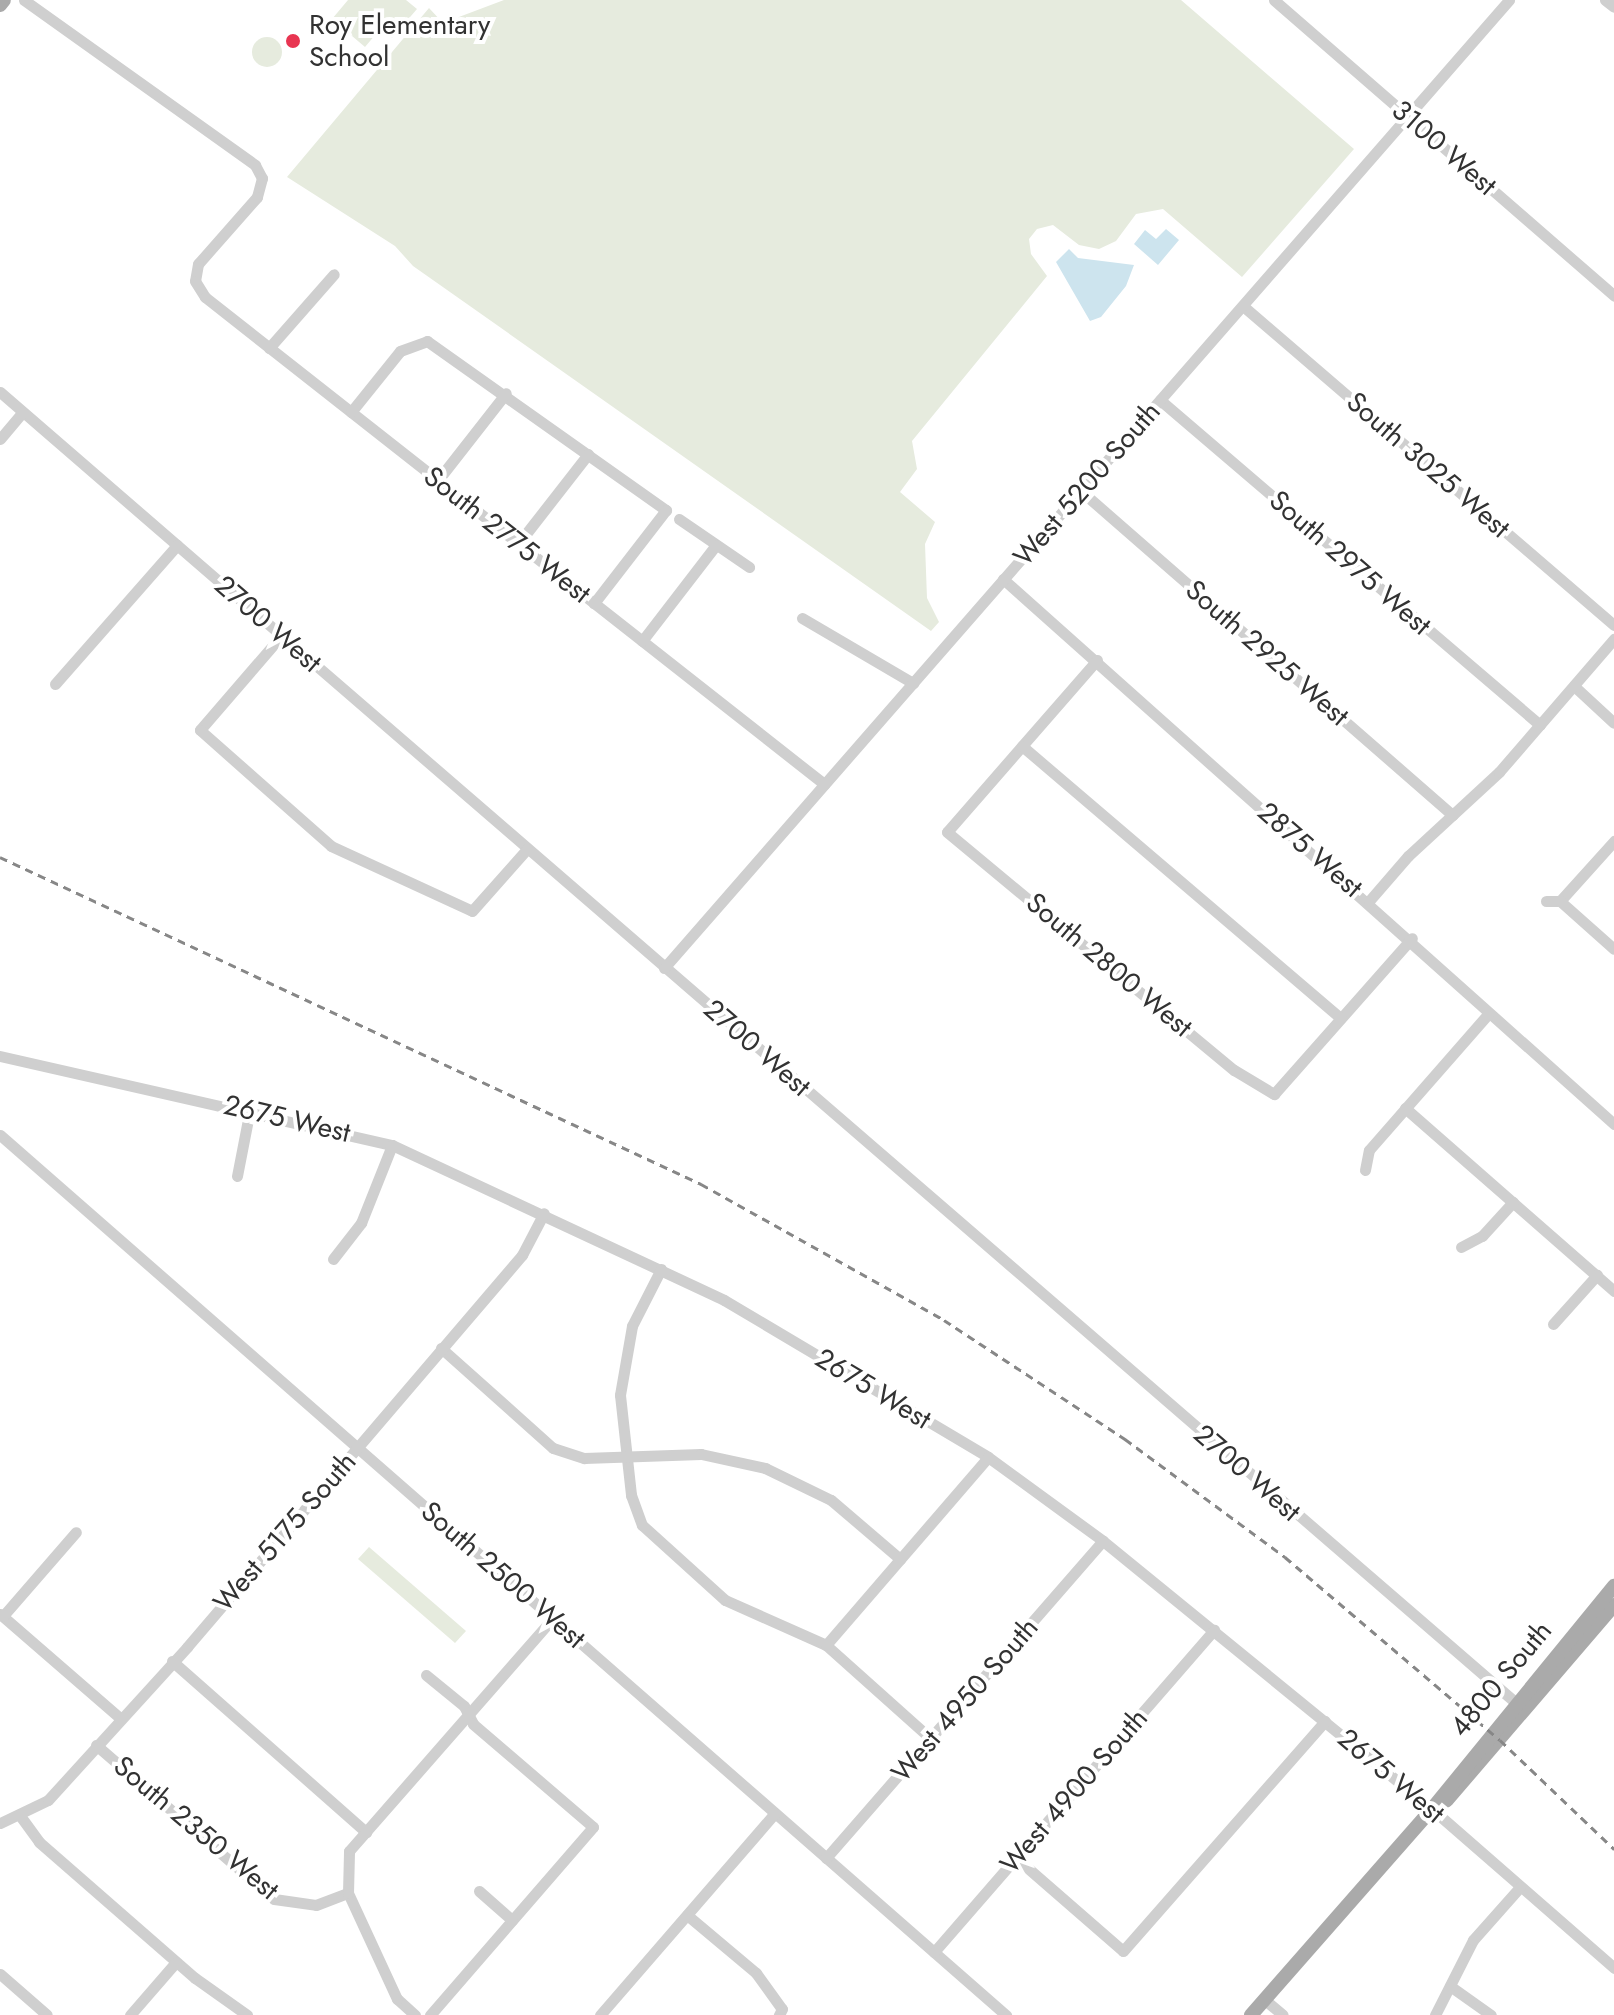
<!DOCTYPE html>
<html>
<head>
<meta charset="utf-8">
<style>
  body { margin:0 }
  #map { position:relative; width:1614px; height:2015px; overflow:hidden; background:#fff; font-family:Jost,sans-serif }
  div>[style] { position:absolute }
  .green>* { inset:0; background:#e6ebde }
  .round { border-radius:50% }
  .water>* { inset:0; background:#cde4ee }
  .minor>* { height:11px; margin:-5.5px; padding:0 5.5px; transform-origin:5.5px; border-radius:5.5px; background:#cfcfcf }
  .major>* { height:14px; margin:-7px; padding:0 7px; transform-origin:7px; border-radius:7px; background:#aaa }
  .rail>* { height:3px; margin-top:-1.5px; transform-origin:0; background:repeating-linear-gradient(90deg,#878787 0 8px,transparent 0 14px) }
  .dots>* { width:22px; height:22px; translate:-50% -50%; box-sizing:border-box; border:4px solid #fff; border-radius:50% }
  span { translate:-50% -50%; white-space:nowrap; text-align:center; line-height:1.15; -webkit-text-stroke:8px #fff; paint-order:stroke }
  .poi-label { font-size:28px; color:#323232 }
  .left { translate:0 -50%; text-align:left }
  .street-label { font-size:28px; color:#323232 }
</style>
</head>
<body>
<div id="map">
  <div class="green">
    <div style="clip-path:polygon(348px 0,406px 0,417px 9px,392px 38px,381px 28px,365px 47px,332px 19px)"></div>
    <div style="clip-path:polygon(504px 0,1181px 0,1354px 149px,1242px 277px,1163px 209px,1136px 214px,1116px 241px,1099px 249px,1079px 245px,1053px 225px,1037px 229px,1029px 239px,1031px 254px,1047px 276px,912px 441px,917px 469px,900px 492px,935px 522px,925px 544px,927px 598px,939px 622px,931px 631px,413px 266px,395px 246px,287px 177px,429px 8px,443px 23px)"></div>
    <div class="round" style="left:252px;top:37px;width:30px;height:30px"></div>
    <div style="clip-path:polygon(369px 1547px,466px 1631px,455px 1643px,358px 1559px)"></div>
  </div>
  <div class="water">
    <div style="clip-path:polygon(1166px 229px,1179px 240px,1158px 265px,1134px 244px,1145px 230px,1156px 239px)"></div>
    <div style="clip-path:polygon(1069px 249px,1078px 258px,1134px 265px,1126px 286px,1101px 317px,1090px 321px,1056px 262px)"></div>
  </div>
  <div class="minor">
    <div style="left:24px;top:0;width:284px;rotate:35.5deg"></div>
    <div style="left:255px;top:165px;width:15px;rotate:62deg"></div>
    <div style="left:262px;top:178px;width:20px;rotate:105deg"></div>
    <div style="left:257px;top:197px;width:89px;rotate:131.4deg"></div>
    <div style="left:198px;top:264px;width:17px;rotate:100deg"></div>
    <div style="left:195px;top:281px;width:19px;rotate:58deg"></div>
    <div style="left:205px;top:297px;width:788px;rotate:38.19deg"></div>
    <div style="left:1274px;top:0;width:451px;rotate:41deg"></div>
    <div style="left:1605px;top:0;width:11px;rotate:38deg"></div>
    <div style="left:1243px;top:306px;width:489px;rotate:40.7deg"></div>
    <div style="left:269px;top:348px;width:98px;rotate:-48.7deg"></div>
    <div style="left:0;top:392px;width:2004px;rotate:40.85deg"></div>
    <div style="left:1160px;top:400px;width:500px;rotate:40.54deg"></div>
    <div style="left:351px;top:412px;width:78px;rotate:-51.2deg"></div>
    <div style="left:400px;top:351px;width:29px;rotate:-20deg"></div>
    <div style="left:427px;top:341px;width:293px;rotate:35.3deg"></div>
    <div style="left:666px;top:510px;width:118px;rotate:127.7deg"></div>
    <div style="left:0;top:439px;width:35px;rotate:-50deg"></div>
    <div style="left:438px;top:480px;width:110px;rotate:-52deg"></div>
    <div style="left:1081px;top:491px;width:493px;rotate:41.1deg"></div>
    <div style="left:679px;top:519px;width:85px;rotate:34.4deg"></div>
    <div style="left:518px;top:544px;width:114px;rotate:-52.1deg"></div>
    <div style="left:1003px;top:579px;width:819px;rotate:41.73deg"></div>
    <div style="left:802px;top:618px;width:129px;rotate:30.4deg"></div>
    <div style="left:281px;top:636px;width:124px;rotate:130.8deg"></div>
    <div style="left:200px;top:730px;width:175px;rotate:41.5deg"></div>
    <div style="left:331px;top:846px;width:155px;rotate:24.7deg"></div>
    <div style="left:472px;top:911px;width:83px;rotate:-48.4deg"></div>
    <div style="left:642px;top:641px;width:121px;rotate:-52.4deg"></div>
    <div style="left:1097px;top:660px;width:228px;rotate:131.1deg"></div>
    <div style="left:947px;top:832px;width:373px;rotate:39.7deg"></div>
    <div style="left:1234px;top:1070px;width:47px;rotate:31deg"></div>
    <div style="left:1274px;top:1094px;width:208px;rotate:-48.5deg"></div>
    <div style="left:55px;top:684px;width:185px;rotate:-48.7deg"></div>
    <div style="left:1574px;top:686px;width:54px;rotate:42.8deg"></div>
    <div style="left:1022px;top:746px;width:419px;rotate:40.5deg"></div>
    <div style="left:1369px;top:901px;width:60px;rotate:-49.1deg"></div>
    <div style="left:1408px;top:856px;width:124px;rotate:-42.7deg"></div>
    <div style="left:1499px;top:772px;width:176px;rotate:-49.2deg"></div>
    <div style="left:1546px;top:901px;width:14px"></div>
    <div style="left:1560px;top:901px;width:81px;rotate:-48deg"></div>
    <div style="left:1560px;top:901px;width:72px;rotate:41.6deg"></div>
    <div style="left:664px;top:968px;width:1285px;rotate:-48.88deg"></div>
    <div style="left:0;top:1056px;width:402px;rotate:12.8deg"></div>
    <div style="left:392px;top:1145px;width:366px;rotate:25deg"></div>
    <div style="left:724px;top:1300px;width:307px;rotate:30.7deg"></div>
    <div style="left:988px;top:1457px;width:142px;rotate:36.1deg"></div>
    <div style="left:1103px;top:1541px;width:424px;rotate:39.2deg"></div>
    <div style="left:1432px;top:1809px;width:242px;rotate:41.1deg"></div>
    <div style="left:1405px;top:1108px;width:278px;rotate:41.2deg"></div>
    <div style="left:0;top:1135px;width:1337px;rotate:41.18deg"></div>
    <div style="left:1365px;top:1170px;width:20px;rotate:-79deg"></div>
    <div style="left:1369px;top:1150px;width:181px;rotate:-48.8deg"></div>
    <div style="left:237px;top:1176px;width:68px;rotate:-79deg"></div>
    <div style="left:1461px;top:1247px;width:24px;rotate:-28deg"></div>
    <div style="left:1482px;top:1236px;width:46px;rotate:-47.6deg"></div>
    <div style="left:333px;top:1259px;width:46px;rotate:-52.1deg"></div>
    <div style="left:361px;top:1223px;width:84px;rotate:-68.3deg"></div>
    <div style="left:661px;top:1269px;width:64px;rotate:117deg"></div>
    <div style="left:632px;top:1326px;width:70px;rotate:99.9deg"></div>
    <div style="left:620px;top:1395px;width:101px;rotate:83.7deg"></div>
    <div style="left:631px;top:1495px;width:32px;rotate:70deg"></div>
    <div style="left:642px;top:1525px;width:112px;rotate:42.1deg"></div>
    <div style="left:725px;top:1600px;width:111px;rotate:24deg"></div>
    <div style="left:826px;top:1645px;width:141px;rotate:41.8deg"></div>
    <div style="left:1553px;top:1324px;width:66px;rotate:-48.1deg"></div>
    <div style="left:441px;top:1348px;width:150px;rotate:41.8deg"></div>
    <div style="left:553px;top:1448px;width:33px;rotate:18deg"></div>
    <div style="left:584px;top:1458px;width:117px;rotate:-2deg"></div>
    <div style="left:701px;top:1454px;width:66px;rotate:12.3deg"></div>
    <div style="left:765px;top:1468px;width:73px;rotate:25.9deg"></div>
    <div style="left:831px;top:1500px;width:91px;rotate:40.5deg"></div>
    <div style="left:0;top:1614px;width:157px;rotate:40.9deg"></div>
    <div style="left:3px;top:1616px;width:111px;rotate:-49deg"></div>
    <div style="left:826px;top:1645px;width:248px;rotate:-49.2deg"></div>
    <div style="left:172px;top:1661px;width:259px;rotate:41.4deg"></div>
    <div style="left:426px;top:1675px;width:49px;rotate:39.2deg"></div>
    <div style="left:464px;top:1706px;width:20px;rotate:63deg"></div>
    <div style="left:473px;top:1724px;width:158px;rotate:40.6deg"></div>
    <div style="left:593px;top:1827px;width:249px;rotate:130.9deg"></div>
    <div style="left:96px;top:1745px;width:235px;rotate:40.9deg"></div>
    <div style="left:274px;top:1899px;width:42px;rotate:8.1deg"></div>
    <div style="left:316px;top:1905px;width:34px;rotate:-21deg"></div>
    <div style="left:21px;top:1817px;width:31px;rotate:54deg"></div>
    <div style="left:39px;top:1842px;width:207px;rotate:41.1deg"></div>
    <div style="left:195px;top:1978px;width:64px;rotate:35.4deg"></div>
    <div style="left:0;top:1823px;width:53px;rotate:-25.6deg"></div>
    <div style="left:48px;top:1800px;width:207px;rotate:-47.7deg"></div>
    <div style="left:187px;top:1647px;width:516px;rotate:-49.48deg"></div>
    <div style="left:522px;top:1255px;width:47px;rotate:-62.4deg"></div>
    <div style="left:1015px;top:1857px;width:143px;rotate:41deg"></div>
    <div style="left:1123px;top:1951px;width:306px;rotate:-48.7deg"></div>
    <div style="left:826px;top:1858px;width:421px;rotate:-48.9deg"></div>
    <div style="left:479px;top:1891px;width:44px;rotate:41.3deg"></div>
    <div style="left:687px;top:1915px;width:90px;rotate:40deg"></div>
    <div style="left:756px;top:1973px;width:44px;rotate:54.2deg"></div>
    <div style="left:782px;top:2009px;width:7px;rotate:117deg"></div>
    <div style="left:934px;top:1952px;width:427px;rotate:-49deg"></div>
    <div style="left:0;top:1974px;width:62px;rotate:41.1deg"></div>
    <div style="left:1450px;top:1986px;width:50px;rotate:35.3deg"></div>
    <div style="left:1265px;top:2000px;width:23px;rotate:40deg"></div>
    <div style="left:130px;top:2015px;width:70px;rotate:-49deg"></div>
    <div style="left:415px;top:2015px;width:24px;rotate:-138deg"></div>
    <div style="left:397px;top:1999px;width:117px;rotate:-114.8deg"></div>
    <div style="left:348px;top:1893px;width:42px;rotate:-88.6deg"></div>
    <div style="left:349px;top:1851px;width:310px;rotate:-48.8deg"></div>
    <div style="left:600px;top:2015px;width:267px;rotate:-49.1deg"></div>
    <div style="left:1435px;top:2015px;width:84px;rotate:-63.1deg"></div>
    <div style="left:1473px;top:1940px;width:71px;rotate:-48.4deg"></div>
  </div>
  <div class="major">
    <div style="left:0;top:5px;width:6px;rotate:-51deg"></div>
    <div style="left:1432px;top:1809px;width:17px;rotate:-31deg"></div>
    <div style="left:1447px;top:1800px;width:257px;rotate:-49.4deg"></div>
    <div style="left:1251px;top:2015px;width:274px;rotate:-48.7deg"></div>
    <div style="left:1432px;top:1809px;width:288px;rotate:-50.8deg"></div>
  </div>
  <div class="rail">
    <div style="left:0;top:857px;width:774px;rotate:25.01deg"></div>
    <div style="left:701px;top:1184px;width:278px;rotate:29.2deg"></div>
    <div style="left:944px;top:1320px;width:217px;rotate:33.3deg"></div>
    <div style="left:1125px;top:1439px;width:199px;rotate:36.4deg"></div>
    <div style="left:1285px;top:1557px;width:282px;rotate:40.4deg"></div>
    <div style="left:1500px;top:1740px;width:158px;rotate:43.7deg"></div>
  </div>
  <div class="dots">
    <div style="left:293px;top:41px;background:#e83551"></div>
  </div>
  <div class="poi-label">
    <span class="left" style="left:309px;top:41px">Roy Elementary<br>School</span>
  </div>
  <div class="street-label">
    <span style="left:1444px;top:148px;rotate:41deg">3100 West</span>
    <span style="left:1428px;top:465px;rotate:41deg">South 3025 West</span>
    <span style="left:1087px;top:484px;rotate:-49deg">West 5200 South</span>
    <span style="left:507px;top:535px;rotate:38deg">South 2775 West</span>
    <span style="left:1350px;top:563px;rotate:41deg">South 2975 West</span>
    <span style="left:268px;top:624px;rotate:41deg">2700 West</span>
    <span style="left:1267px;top:653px;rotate:41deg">South 2925 West</span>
    <span style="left:1310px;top:850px;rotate:41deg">2875 West</span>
    <span style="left:1109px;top:965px;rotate:40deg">South 2800 West</span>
    <span style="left:757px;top:1048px;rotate:41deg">2700 West</span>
    <span style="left:287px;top:1119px;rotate:13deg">2675 West</span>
    <span style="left:873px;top:1389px;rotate:31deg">2675 West</span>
    <span style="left:1247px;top:1473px;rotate:41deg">2700 West</span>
    <span style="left:285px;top:1532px;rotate:-49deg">West 5175 South</span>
    <span style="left:503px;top:1575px;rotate:41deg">South 2500 West</span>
    <span style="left:1501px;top:1679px;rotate:-50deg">4800 South</span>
    <span style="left:965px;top:1700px;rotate:-49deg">West 4950 South</span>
    <span style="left:1391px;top:1776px;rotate:40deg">2675 West</span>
    <span style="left:1074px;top:1791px;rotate:-49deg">West 4900 South</span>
    <span style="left:196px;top:1828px;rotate:40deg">South 2350 West</span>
  </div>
</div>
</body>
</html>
